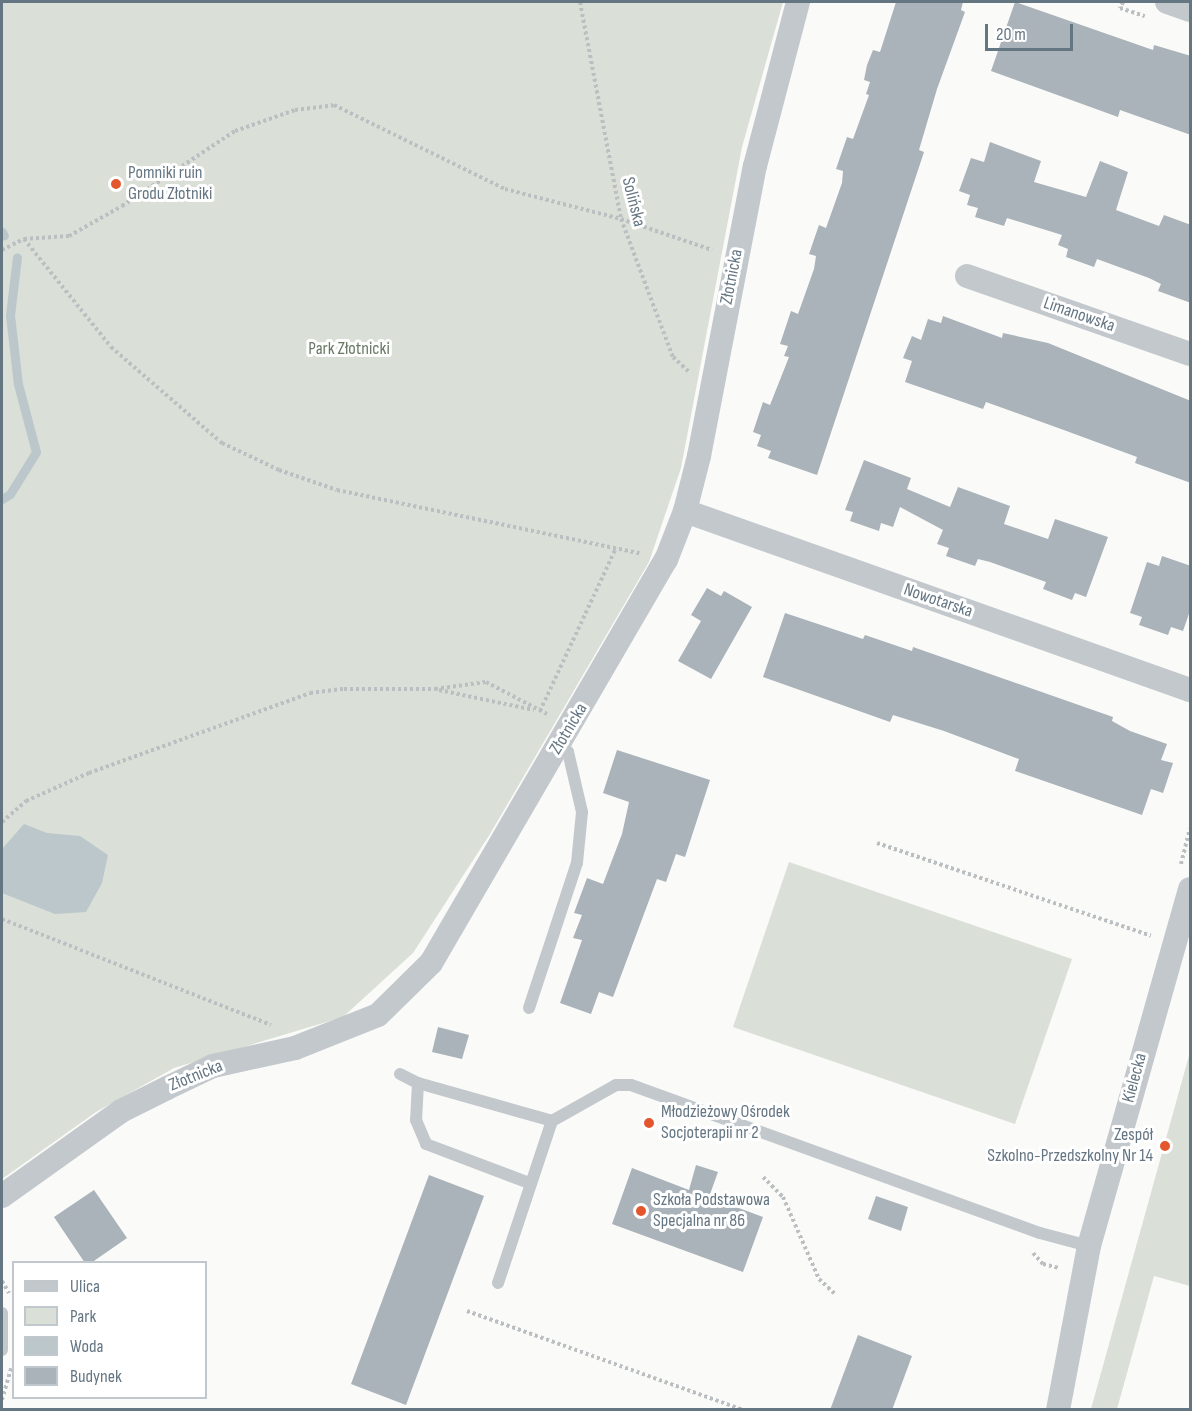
<!DOCTYPE html>
<html>
<head>
<meta charset="utf-8">
<style>
  body { margin:0 }
  #map { position:relative; width:1192px; height:1411px; overflow:hidden; background:#fafaf8; font-family:"Sofia Sans Condensed",sans-serif }
  div>[style] { position:absolute }
  .green>* { inset:0; background:#dadfd7 }
  .water>* { inset:0; background:#bbc7cb }
  .stream>* { height:9px; margin:-4.5px; padding:0 4.5px; transform-origin:4.5px; border-radius:4.5px; background:#bbc7cb }
  .building>* { inset:0; background:#aab3b9 }
  .path>* { height:4px; margin-top:-2px; transform-origin:0; background:repeating-linear-gradient(90deg,#bbbfc2 0 3px,transparent 0 6px) }
  .lane>* { height:12px; margin:-6px; padding:0 6px; transform-origin:6px; border-radius:6px; background:#c3c8cc }
  .street>* { height:24px; margin:-12px; padding:0 12px; transform-origin:12px; border-radius:12px; background:#c3c8cc }
  .dots>* { width:16px; height:16px; translate:-50% -50%; box-sizing:border-box; border:3px solid #fff; border-radius:50% }
  span { translate:-50% -50%; white-space:nowrap; text-align:center; line-height:1.15; -webkit-text-stroke:6px #fff; paint-order:stroke }
  .poi-label { font-size:18px; color:#657683 }
  .left { translate:0 -50%; text-align:left }
  .right { translate:-100% -50%; text-align:right }
  .street-label { font-size:18px; color:#657683 }
  .park-label { font-size:18px; color:#687a64 }
  .frame { position:absolute; inset:0; border:3px solid #657683; pointer-events:none }
  .legend { position:absolute; left:12px; top:1261px; width:195px; height:138px; box-sizing:border-box; background:#fff; border:2px solid #c1c8cd; margin:0; padding:8px 10px; list-style:none; font-size:18px; color:#657683 }
  .legend li { display:flex; align-items:center; gap:12px; height:30px }
  .legend b { width:30px; border:2px solid #c1c8cd }
  .scale { position:absolute; left:985px; top:24px; width:88px; height:27px; box-sizing:border-box; border:3px solid #657683; border-top:0; padding-left:8px; font-size:18px; line-height:21px; white-space:nowrap; color:#657683; -webkit-text-stroke:4px #fff; paint-order:stroke }
</style>
</head>
<body>
<div id="map">
  <div class="green">
    <div style="clip-path:polygon(2px 2px,783px 2px,742px 147px,681px 468px,649px 562px,490px 834px,413px 953px,343px 1017px,174px 1068px,96px 1112px,2px 1179px)"></div>
    <div style="clip-path:polygon(789px 862px,1072px 959px,1015px 1124px,733px 1027px)"></div>
    <div style="clip-path:polygon(1190px 1052px,1190px 1286px,1154px 1276px,1117px 1409px,1091px 1409px)"></div>
  </div>
  <div class="water">
    <div style="clip-path:polygon(24px 824px,47px 833px,80px 836px,108px 855px,102px 883px,86px 912px,55px 914px,2px 893px,2px 849px)"></div>
  </div>
  <div class="stream">
    <div style="left:2px;top:232px;width:4px;rotate:63deg"></div>
    <div style="left:2px;top:499px;width:9px;rotate:-32deg"></div>
    <div style="left:10px;top:494px;width:49px;rotate:-58.2deg"></div>
    <div style="left:36px;top:452px;width:70px;rotate:-104.8deg"></div>
    <div style="left:18px;top:384px;width:69px;rotate:-96.6deg"></div>
    <div style="left:10px;top:315px;width:58px;rotate:-83.1deg"></div>
  </div>
  <div class="building">
    <div style="clip-path:polygon(896px 2px,963px 2px,961px 10px,965px 12px,937px 89px,919px 150px,924px 152px,817px 475px,768px 458px,771px 451px,757px 446px,761px 435px,753px 432px,763px 402px,770px 405px,789px 357px,784px 356px,788px 346px,780px 344px,791px 311px,798px 314px,814px 269px,816px 256px,809px 254px,819px 225px,826px 228px,842px 183px,843px 171px,836px 169px,847px 137px,853px 139px,869px 95px,866px 94px,870px 82px,864px 80px,867px 65px,873px 50px,880px 52px)"></div>
    <div style="clip-path:polygon(1015px 2px,1153px 50px,1154px 45px,1191px 56px,1191px 135px,1120px 110px,1118px 117px,991px 71px)"></div>
    <div style="clip-path:polygon(990px 142px,1041px 161px,1034px 182px,1086px 197px,1100px 161px,1128px 172px,1116px 210px,1159px 226px,1164px 215px,1191px 225px,1191px 303px,1158px 291px,1161px 284px,1149px 278px,1097px 259px,1094px 267px,1066px 257px,1068px 249px,1058px 245px,1062px 235px,1007px 218px,1004px 226px,975px 217px,978px 208px,967px 205px,970px 195px,959px 191px,971px 158px,984px 162px)"></div>
    <div style="clip-path:polygon(943px 316px,1002px 338px,1003px 333px,1048px 343px,1191px 401px,1191px 483px,1135px 463px,1137px 457px,1061px 429px,986px 402px,983px 409px,905px 382px,912px 361px,903px 358px,912px 336px,921px 340px,928px 319px,941px 323px)"></div>
    <div style="clip-path:polygon(864px 460px,911px 478px,907px 489px,950px 507px,958px 487px,1010px 506px,1004px 524px,1048px 539px,1055px 519px,1108px 537px,1086px 597px,1075px 593px,1072px 600px,1043px 589px,1046px 582px,990px 562px,978px 559px,975px 566px,946px 556px,949px 548px,937px 544px,943px 530px,900px 507px,893px 527px,881px 523px,879px 531px,850px 521px,853px 512px,845px 510px)"></div>
    <div style="clip-path:polygon(1162px 556px,1191px 566px,1191px 608px,1183px 631px,1171px 627px,1168px 635px,1139px 625px,1142px 617px,1130px 613px,1147px 562px,1159px 566px)"></div>
    <div style="clip-path:polygon(707px 588px,721px 596px,724px 591px,752px 607px,711px 679px,678px 661px,701px 621px,691px 615px)"></div>
    <div style="clip-path:polygon(785px 613px,863px 639px,865px 635px,912px 651px,913px 647px,1113px 717px,1112px 721px,1130px 731px,1167px 744px,1161px 760px,1173px 763px,1163px 793px,1151px 789px,1142px 815px,1015px 771px,1019px 759px,944px 731px,893px 715px,890px 722px,763px 677px)"></div>
    <div style="clip-path:polygon(617px 750px,710px 780px,685px 857px,676px 854px,666px 882px,657px 879px,613px 997px,599px 992px,591px 1014px,560px 1003px,582px 940px,573px 938px,582px 915px,574px 913px,587px 878px,603px 884px,622px 834px,629px 802px,603px 793px)"></div>
    <div style="clip-path:polygon(438px 1027px,469px 1035px,462px 1059px,432px 1052px)"></div>
    <div style="clip-path:polygon(696px 1165px,718px 1172px,709px 1197px,763px 1217px,743px 1272px,612px 1224px,632px 1168px,689px 1190px)"></div>
    <div style="clip-path:polygon(429px 1175px,484px 1196px,406px 1405px,351px 1384px)"></div>
    <div style="clip-path:polygon(94px 1190px,127px 1238px,91px 1263px,85px 1263px,54px 1217px)"></div>
    <div style="clip-path:polygon(876px 1196px,908px 1207px,901px 1231px,868px 1219px)"></div>
    <div style="clip-path:polygon(858px 1335px,912px 1356px,892px 1410px,830px 1410px)"></div>
  </div>
  <div class="path">
    <div style="left:580px;top:2px;width:221px;rotate:79.3deg"></div>
    <div style="left:621px;top:219px;width:147px;rotate:69.4deg"></div>
    <div style="left:673px;top:357px;width:21px;rotate:43deg"></div>
    <div style="left:1123px;top:2px;width:7px;rotate:117deg"></div>
    <div style="left:1120px;top:8px;width:26px;rotate:18deg"></div>
    <div style="left:24px;top:239px;width:139px;rotate:51.1deg"></div>
    <div style="left:111px;top:347px;width:147px;rotate:40.9deg"></div>
    <div style="left:222px;top:443px;width:63px;rotate:25.3deg"></div>
    <div style="left:279px;top:470px;width:61px;rotate:19deg"></div>
    <div style="left:337px;top:490px;width:309px;rotate:11.8deg"></div>
    <div style="left:2px;top:250px;width:25px;rotate:-27deg"></div>
    <div style="left:24px;top:239px;width:45px;rotate:-3.8deg"></div>
    <div style="left:69px;top:236px;width:61px;rotate:-29.5deg"></div>
    <div style="left:122px;top:206px;width:136px;rotate:-33.6deg"></div>
    <div style="left:235px;top:131px;width:64px;rotate:-19.3deg"></div>
    <div style="left:295px;top:110px;width:39px;rotate:-7deg"></div>
    <div style="left:334px;top:105px;width:191px;rotate:26.2deg"></div>
    <div style="left:505px;top:189px;width:120px;rotate:14.5deg"></div>
    <div style="left:621px;top:219px;width:96px;rotate:18.8deg"></div>
    <div style="left:439px;top:690px;width:97px;rotate:11.9deg"></div>
    <div style="left:540px;top:711px;width:180px;rotate:-65deg"></div>
    <div style="left:2px;top:822px;width:32px;rotate:-41deg"></div>
    <div style="left:26px;top:801px;width:69px;rotate:-24deg"></div>
    <div style="left:89px;top:773px;width:235px;rotate:-19.9deg"></div>
    <div style="left:310px;top:693px;width:34px;rotate:-7deg"></div>
    <div style="left:344px;top:689px;width:91px"></div>
    <div style="left:435px;top:689px;width:51px;rotate:-7.8deg"></div>
    <div style="left:486px;top:682px;width:69px;rotate:27.7deg"></div>
    <div style="left:877px;top:843px;width:289px;rotate:18.7deg"></div>
    <div style="left:1181px;top:864px;width:36px;rotate:-76deg"></div>
    <div style="left:2px;top:919px;width:289px;rotate:21.5deg"></div>
    <div style="left:763px;top:1177px;width:28px;rotate:45deg"></div>
    <div style="left:783px;top:1197px;width:90px;rotate:66.3deg"></div>
    <div style="left:819px;top:1279px;width:23px;rotate:43deg"></div>
    <div style="left:1033px;top:1253px;width:15px;rotate:48deg"></div>
    <div style="left:1043px;top:1264px;width:16px;rotate:14deg"></div>
    <div style="left:2px;top:1281px;width:14px;rotate:60deg"></div>
    <div style="left:467px;top:1311px;width:293px;rotate:19.7deg"></div>
    <div style="left:2px;top:1400px;width:33px;rotate:-74deg"></div>
  </div>
  <div class="lane">
    <div style="left:529px;top:1008px;width:153px;rotate:-71.7deg"></div>
    <div style="left:577px;top:863px;width:51px;rotate:-84.4deg"></div>
    <div style="left:582px;top:812px;width:62px;rotate:-103.1deg"></div>
    <div style="left:568px;top:752px;width:11px;rotate:-146deg"></div>
    <div style="left:400px;top:1074px;width:20px;rotate:27deg"></div>
    <div style="left:418px;top:1083px;width:139px;rotate:15.8deg"></div>
    <div style="left:418px;top:1083px;width:37px;rotate:93deg"></div>
    <div style="left:416px;top:1120px;width:26px;rotate:67deg"></div>
    <div style="left:426px;top:1144px;width:110px;rotate:20.7deg"></div>
    <div style="left:498px;top:1283px;width:171px;rotate:-71.6deg"></div>
    <div style="left:552px;top:1121px;width:73px;rotate:-29.4deg"></div>
    <div style="left:616px;top:1085px;width:15px"></div>
    <div style="left:631px;top:1085px;width:435px;rotate:19.9deg"></div>
    <div style="left:1040px;top:1233px;width:51px;rotate:14.9deg"></div>
    <div style="left:2px;top:1313px;width:37px;rotate:90deg"></div>
  </div>
  <div class="street">
    <div style="left:1167px;top:2px;width:24px;rotate:19deg"></div>
    <div style="left:967px;top:276px;width:236px;rotate:19.3deg"></div>
    <div style="left:685px;top:511px;width:536px;rotate:19.52deg"></div>
    <div style="left:2px;top:1196px;width:146px;rotate:-35.5deg"></div>
    <div style="left:121px;top:1111px;width:51px;rotate:-26.6deg"></div>
    <div style="left:167px;top:1088px;width:51px;rotate:-25.6deg"></div>
    <div style="left:213px;top:1066px;width:84px;rotate:-12.4deg"></div>
    <div style="left:295px;top:1048px;width:89px;rotate:-21.7deg"></div>
    <div style="left:378px;top:1015px;width:74px;rotate:-44.5deg"></div>
    <div style="left:431px;top:963px;width:467px;rotate:-59.8deg"></div>
    <div style="left:666px;top:560px;width:53px;rotate:-68.8deg"></div>
    <div style="left:685px;top:511px;width:57px;rotate:-75.7deg"></div>
    <div style="left:699px;top:456px;width:295px;rotate:-79.1deg"></div>
    <div style="left:755px;top:166px;width:170px;rotate:-75.3deg"></div>
    <div style="left:1058px;top:1410px;width:167px;rotate:-79.3deg"></div>
    <div style="left:1089px;top:1246px;width:371px;rotate:-74.2deg"></div>
  </div>
  <div class="dots">
    <div style="left:116px;top:184px;background:#e4572e"></div>
    <div style="left:649px;top:1123px;background:#e4572e"></div>
    <div style="left:1165px;top:1146px;background:#e4572e"></div>
    <div style="left:641px;top:1211px;background:#e4572e"></div>
  </div>
  <div class="poi-label">
    <span class="left" style="left:128px;top:184px">Pomniki ruin<br>Grodu Złotniki</span>
    <span class="left" style="left:661px;top:1123px">Młodzieżowy Ośrodek<br>Socjoterapii nr 2</span>
    <span class="right" style="left:1153px;top:1146px">Zespół<br>Szkolno-Przedszkolny Nr 14</span>
    <span class="left" style="left:653px;top:1211px">Szkoła Podstawowa<br>Specjalna nr 86</span>
  </div>
  <div class="street-label">
    <span style="left:633px;top:202px;rotate:76deg">Solińska</span>
    <span style="left:732px;top:277px;rotate:-79deg">Złotnicka</span>
    <span style="left:1079px;top:315px;rotate:19deg">Limanowska</span>
    <span style="left:938px;top:601px;rotate:19deg">Nowotarska</span>
    <span style="left:569px;top:729px;rotate:-59deg">Złotnicka</span>
    <span style="left:196px;top:1076px;rotate:-22deg">Złotnicka</span>
    <span style="left:1135px;top:1078px;rotate:-75deg">Kielecka</span>
  </div>
  <div class="park-label">
    <span style="left:349px;top:349px">Park Złotnicki</span>
  </div>
  <div class="frame"></div>
  <ul class="legend">
  <li><b style="height:8px;background:#c3c8cc"></b>Ulica</li>
  <li><b style="height:16px;background:#dadfd7"></b>Park</li>
  <li><b style="height:16px;background:#bbc7cb"></b>Woda</li>
  <li><b style="height:16px;background:#aab3b9"></b>Budynek</li>
  </ul>
  <div class="scale">20 m</div>
</div>
</body>
</html>
